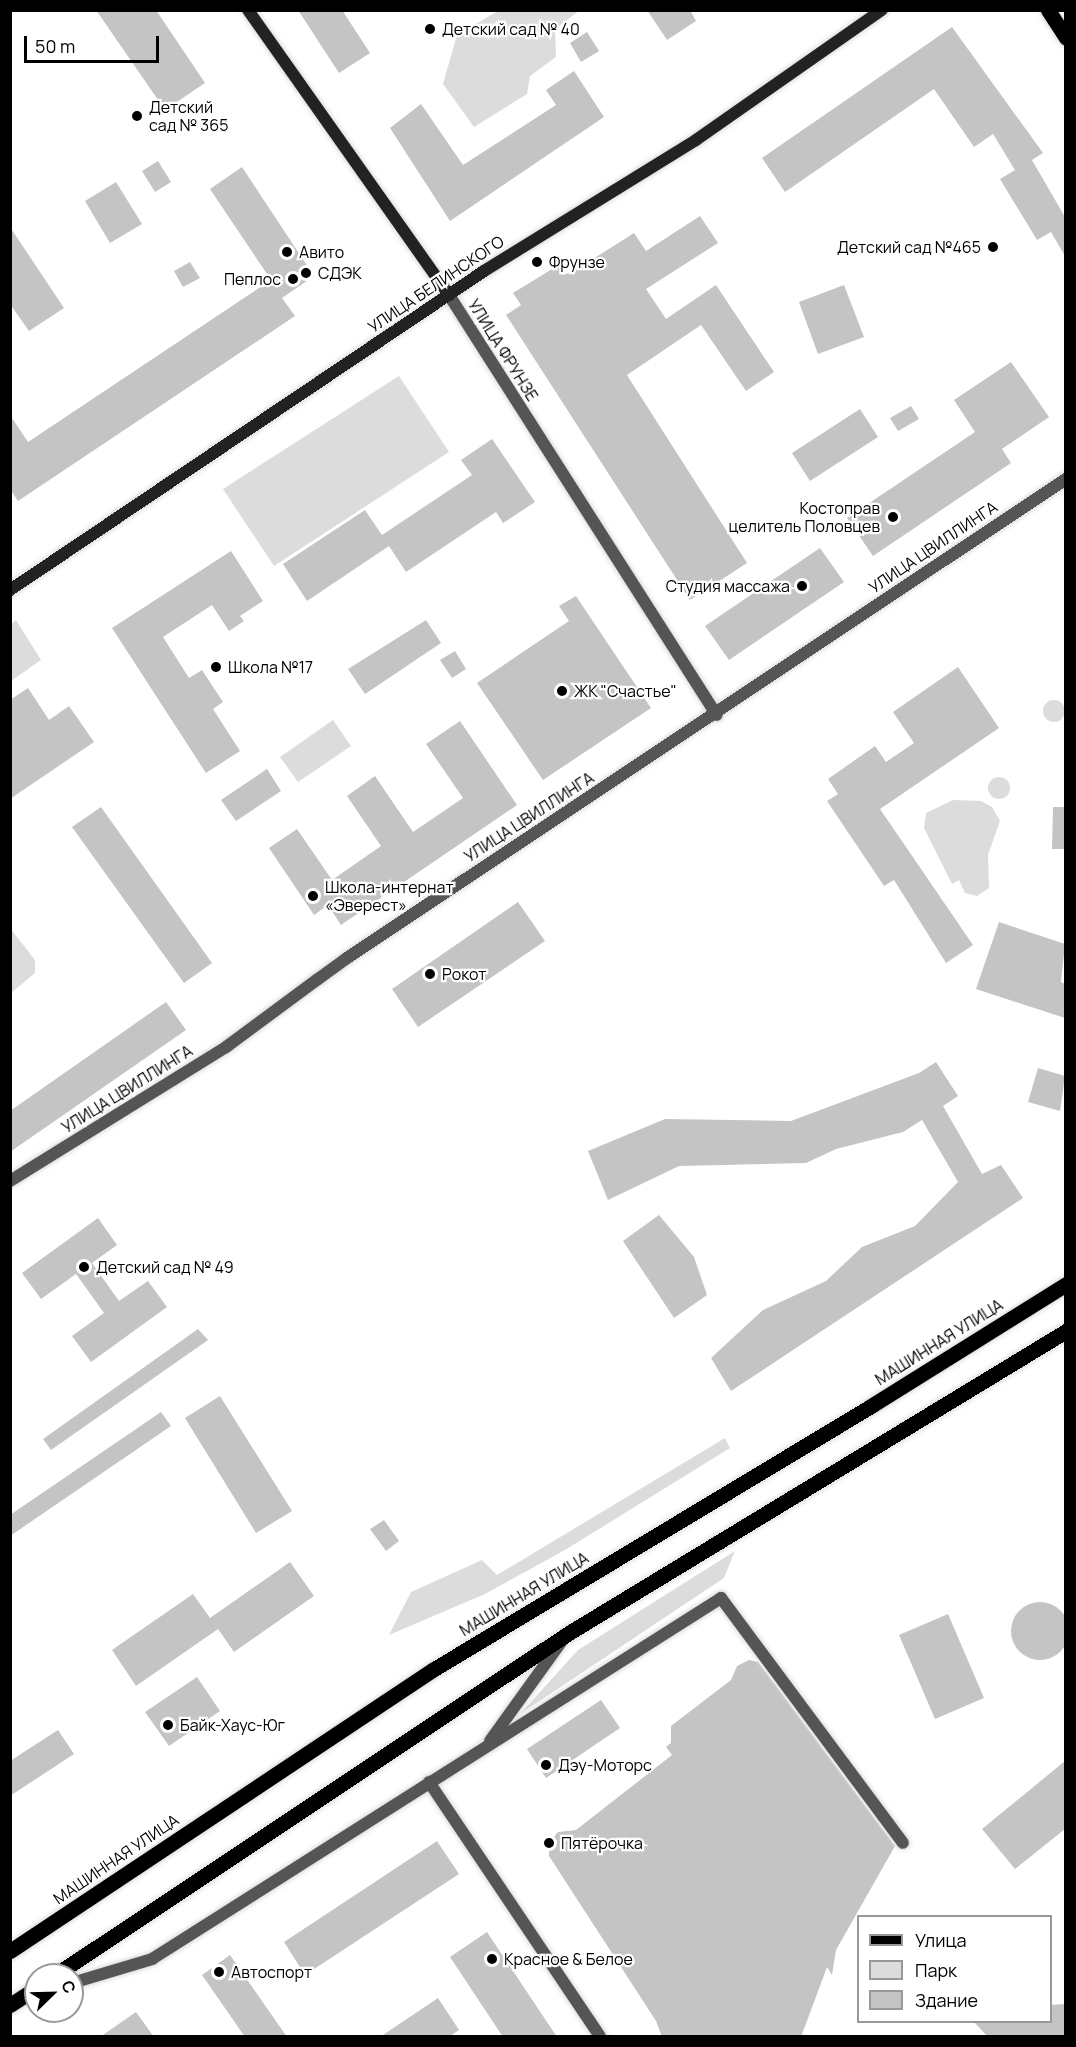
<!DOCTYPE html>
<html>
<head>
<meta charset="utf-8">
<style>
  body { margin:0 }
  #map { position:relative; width:1076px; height:2047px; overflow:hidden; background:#fff; font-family:Manrope,sans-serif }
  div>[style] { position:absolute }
  .green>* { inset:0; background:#dcdcdc }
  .round { border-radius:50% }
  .building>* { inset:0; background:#c4c4c4 }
  .roads { filter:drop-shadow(0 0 2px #dbdbdb) drop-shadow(0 0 2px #dbdbdb) }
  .pedestrian>* { height:12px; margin:-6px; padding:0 6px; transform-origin:6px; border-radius:6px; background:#555 }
  .minor>* { height:12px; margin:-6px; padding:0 6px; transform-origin:6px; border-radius:6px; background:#555 }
  .secondary>* { height:12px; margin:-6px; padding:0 6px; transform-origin:6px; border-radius:6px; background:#222 }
  .primary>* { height:15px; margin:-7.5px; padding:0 7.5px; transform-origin:7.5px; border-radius:7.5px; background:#000 }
  .dots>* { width:16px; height:16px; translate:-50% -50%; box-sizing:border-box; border:3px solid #fff; border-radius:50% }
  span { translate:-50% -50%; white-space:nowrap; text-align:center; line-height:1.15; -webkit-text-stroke:4.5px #fff; paint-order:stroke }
  .poi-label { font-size:16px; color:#000 }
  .left { translate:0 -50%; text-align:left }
  .right { translate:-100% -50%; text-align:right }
  .street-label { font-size:16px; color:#000 }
  .frame { position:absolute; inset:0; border:12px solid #000; pointer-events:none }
  .legend { position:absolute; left:857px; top:1915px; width:195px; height:108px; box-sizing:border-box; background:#fff; border:2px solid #999; margin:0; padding:8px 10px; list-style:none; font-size:18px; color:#000 }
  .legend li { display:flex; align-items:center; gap:12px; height:30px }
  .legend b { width:30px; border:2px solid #999 }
  .north { position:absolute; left:24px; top:1963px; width:60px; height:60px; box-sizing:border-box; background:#fff; border:2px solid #999; border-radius:50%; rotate:67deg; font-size:16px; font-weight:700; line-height:24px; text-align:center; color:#000 }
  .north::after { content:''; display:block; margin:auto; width:21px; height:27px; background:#000; clip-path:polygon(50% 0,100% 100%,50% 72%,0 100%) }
  .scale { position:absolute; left:24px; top:36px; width:135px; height:27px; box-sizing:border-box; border:3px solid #000; border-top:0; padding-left:8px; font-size:18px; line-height:21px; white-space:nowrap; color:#000; -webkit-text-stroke:4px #fff; paint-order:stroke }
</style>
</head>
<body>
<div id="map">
  <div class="green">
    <div style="clip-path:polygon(498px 11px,579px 11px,555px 29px,556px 57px,530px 76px,527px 94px,474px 127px,443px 84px,457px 35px)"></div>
    <div style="clip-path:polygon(399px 376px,449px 452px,274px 566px,223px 489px)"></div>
    <div style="clip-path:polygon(16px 620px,41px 660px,11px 681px,11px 624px)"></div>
    <div class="round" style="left:1043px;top:700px;width:22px;height:22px"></div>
    <div style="clip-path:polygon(333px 720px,351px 746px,298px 782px,280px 757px)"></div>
    <div class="round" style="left:988px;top:777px;width:22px;height:22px"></div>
    <div style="clip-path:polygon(953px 800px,981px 801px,992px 807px,1000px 821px,988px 855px,989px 888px,977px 896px,965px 893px,959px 880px,952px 884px,924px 828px,926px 813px)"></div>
    <div style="clip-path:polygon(10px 928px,35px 960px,35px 973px,11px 993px)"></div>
    <div style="clip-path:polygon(725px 1438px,730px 1448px,565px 1550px,485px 1594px,389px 1635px,411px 1592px,482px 1560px,497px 1575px)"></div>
    <div style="clip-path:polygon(735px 1551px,724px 1578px,520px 1714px,578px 1650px)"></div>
  </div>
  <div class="building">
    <div style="clip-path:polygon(96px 10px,156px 10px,205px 83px,165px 110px)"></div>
    <div style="clip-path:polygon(298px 10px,342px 10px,370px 53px,339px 73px)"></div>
    <div style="clip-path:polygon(647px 10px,690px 10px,696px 21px,667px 40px)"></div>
    <div style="clip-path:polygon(952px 27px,1043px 153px,1032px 160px,1065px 217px,1065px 256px,1051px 232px,1037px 240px,1000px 179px,1015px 170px,993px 134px,974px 147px,934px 89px,785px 192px,762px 158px)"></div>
    <div style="clip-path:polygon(587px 32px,599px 51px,581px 62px,570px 43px)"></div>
    <div style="clip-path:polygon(574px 71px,604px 117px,450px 221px,390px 128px,421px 104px,463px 165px,556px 105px,546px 90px)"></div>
    <div style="clip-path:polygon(158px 161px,171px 182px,155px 192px,142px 171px)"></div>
    <div style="clip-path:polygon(242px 167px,314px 276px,282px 298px,295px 316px,18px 501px,10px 489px,10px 415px,28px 442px,271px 280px,210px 189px)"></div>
    <div style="clip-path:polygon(116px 182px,142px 224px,110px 243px,85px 201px)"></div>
    <div style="clip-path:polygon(700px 216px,718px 243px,646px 289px,666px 319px,716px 285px,774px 372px,746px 391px,701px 325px,627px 375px,747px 563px,690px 600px,506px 315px,521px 305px,513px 293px,557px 266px,563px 275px,574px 271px,634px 233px,646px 251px)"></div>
    <div style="clip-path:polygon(10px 227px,64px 308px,29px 331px,10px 304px)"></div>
    <div style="clip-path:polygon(190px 262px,200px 278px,183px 287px,174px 271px)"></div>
    <div style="clip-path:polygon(844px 285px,864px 337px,818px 354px,799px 302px)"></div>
    <div style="clip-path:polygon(1011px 362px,1049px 417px,1002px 449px,1011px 463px,873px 556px,847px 518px,975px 432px,954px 400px)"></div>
    <div style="clip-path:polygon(911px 406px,919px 419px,898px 431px,890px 418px)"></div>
    <div style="clip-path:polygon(860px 409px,878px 437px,810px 481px,792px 453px)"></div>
    <div style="clip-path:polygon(492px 439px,535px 502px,503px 523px,496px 512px,406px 572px,389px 546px,307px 601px,283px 564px,365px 510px,382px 535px,472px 475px,461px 460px)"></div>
    <div style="clip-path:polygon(820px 548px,844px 582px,729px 660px,705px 626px)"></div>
    <div style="clip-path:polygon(231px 551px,263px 601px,240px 616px,244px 621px,229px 631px,212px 605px,163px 637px,189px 678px,202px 670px,223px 702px,213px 709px,240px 751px,206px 773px,112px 628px)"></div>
    <div style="clip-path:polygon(576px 596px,651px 708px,543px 780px,477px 683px,569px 621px,559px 606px)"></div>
    <div style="clip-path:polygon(426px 620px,441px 643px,365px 694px,348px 669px)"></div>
    <div style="clip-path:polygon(455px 651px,466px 669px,452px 678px,440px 660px)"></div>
    <div style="clip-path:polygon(958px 667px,999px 728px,880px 809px,973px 945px,946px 963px,894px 880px,884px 886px,827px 801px,838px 794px,828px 779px,875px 746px,886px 762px,914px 743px,893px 712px)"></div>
    <div style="clip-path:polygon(28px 688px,49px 720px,69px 706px,94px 742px,10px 799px,10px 700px)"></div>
    <div style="clip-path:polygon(460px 721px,517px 805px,341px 925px,328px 905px,314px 915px,269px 848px,297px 829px,332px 880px,381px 846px,347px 796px,375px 776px,413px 832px,463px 798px,426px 744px)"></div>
    <div style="clip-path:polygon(267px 769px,281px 791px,236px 821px,221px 800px)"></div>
    <div style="clip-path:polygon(101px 807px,212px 963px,184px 983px,72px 827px)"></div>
    <div style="clip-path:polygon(1053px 807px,1065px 807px,1065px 849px,1052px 849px)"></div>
    <div style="clip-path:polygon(518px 902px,545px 941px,418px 1027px,392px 989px)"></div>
    <div style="clip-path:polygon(999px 922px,1065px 944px,1061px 982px,1065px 984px,1065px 1018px,976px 989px)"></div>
    <div style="clip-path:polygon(166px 1002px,186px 1030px,10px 1152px,10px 1111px)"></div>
    <div style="clip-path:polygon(936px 1062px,958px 1096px,943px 1106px,982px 1174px,1001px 1165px,1023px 1198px,731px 1391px,711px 1358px,763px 1310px,826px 1281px,862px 1247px,915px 1226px,958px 1182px,922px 1120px,903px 1132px,836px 1149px,806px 1163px,679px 1166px,608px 1200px,588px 1151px,665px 1119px,791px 1121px,919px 1073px)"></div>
    <div style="clip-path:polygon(1038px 1068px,1065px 1076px,1060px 1111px,1028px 1102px)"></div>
    <div style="clip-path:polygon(659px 1215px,694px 1257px,707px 1295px,674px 1318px,623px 1241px)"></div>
    <div style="clip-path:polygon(98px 1218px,117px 1245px,92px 1263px,119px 1301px,148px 1281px,167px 1307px,91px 1362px,72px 1336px,104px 1313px,76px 1274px,41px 1299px,22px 1273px)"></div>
    <div style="clip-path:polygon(198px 1329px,208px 1340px,51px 1450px,43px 1439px)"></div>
    <div style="clip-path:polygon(220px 1396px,292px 1511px,256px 1533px,185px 1418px)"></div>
    <div style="clip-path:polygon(161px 1412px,171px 1426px,10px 1536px,10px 1515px)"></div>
    <div style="clip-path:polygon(384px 1520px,399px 1541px,386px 1551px,370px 1529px)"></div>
    <div style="clip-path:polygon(290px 1562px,314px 1596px,234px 1652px,218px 1629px,136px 1686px,112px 1650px,193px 1594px,210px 1618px)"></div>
    <div class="round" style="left:1011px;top:1602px;width:58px;height:58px"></div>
    <div style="clip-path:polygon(948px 1614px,984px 1698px,935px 1719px,899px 1635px)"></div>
    <div style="clip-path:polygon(749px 1660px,758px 1662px,895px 1846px,836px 1950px,832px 1975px,827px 1967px,801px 2037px,662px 2037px,656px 2021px,549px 1856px,549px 1843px,558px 1832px,576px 1830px,672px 1755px,666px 1747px,671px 1743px,671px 1726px,731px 1680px,737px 1666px)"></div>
    <div style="clip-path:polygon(197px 1677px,220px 1711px,169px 1746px,145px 1712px)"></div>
    <div style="clip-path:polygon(601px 1700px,620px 1728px,546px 1778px,527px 1749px)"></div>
    <div style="clip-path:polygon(58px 1730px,74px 1754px,10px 1796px,10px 1761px)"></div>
    <div style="clip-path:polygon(1065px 1761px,1065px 1829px,1015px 1869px,982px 1829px)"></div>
    <div style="clip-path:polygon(437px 1841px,459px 1874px,305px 1975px,284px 1942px)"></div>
    <div style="clip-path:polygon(487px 1932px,557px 2037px,503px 2037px,450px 1957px)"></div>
    <div style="clip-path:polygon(230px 1955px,287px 2037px,245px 2037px,202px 1975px)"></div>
    <div style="clip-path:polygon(438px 1998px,459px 2030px,449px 2037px,380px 2037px)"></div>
    <div style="clip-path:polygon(1065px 2004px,1065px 2037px,988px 2037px,974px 2022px,1050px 2022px,1050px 2005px)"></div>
    <div style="clip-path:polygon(136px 2012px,154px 2037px,100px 2037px)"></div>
  </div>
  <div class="roads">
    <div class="pedestrian">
      <div style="left:318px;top:979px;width:36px;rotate:-36deg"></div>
    </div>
    <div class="minor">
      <div style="left:449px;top:295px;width:498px;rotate:57.5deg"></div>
      <div style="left:347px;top:958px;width:864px;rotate:-33.67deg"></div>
      <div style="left:10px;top:1181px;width:254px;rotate:-31.8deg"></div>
      <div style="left:226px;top:1047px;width:114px;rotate:-36.5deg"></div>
      <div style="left:490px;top:1741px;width:127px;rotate:-54.3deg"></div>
      <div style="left:429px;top:1782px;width:306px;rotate:56.1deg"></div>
      <div style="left:72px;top:1983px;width:84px;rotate:-16.7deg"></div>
      <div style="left:152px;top:1959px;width:674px;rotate:-32.39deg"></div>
      <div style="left:721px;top:1598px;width:305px;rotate:53.4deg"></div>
    </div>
    <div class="secondary">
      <div style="left:248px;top:10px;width:349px;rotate:54.8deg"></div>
      <div style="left:10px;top:590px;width:571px;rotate:-33.94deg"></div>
      <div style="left:484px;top:271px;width:249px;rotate:-31.7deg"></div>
      <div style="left:696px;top:140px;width:227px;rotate:-35deg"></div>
    </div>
    <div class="primary">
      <div style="left:1048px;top:10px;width:33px;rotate:57deg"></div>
      <div style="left:10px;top:1951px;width:509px;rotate:-33.63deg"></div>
      <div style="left:434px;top:1669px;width:510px;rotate:-31.04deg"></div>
      <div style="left:871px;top:1406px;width:230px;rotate:-32deg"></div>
      <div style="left:55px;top:1975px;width:615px;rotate:-33.66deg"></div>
      <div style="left:567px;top:1634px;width:584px;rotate:-31.27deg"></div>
      <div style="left:10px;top:2005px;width:31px;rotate:-33deg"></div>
    </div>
  </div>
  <div class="dots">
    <div style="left:430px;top:29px;background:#000"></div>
    <div style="left:137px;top:116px;background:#000"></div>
    <div style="left:993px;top:247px;background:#000"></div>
    <div style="left:287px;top:252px;background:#000"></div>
    <div style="left:537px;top:262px;background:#000"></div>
    <div style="left:306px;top:273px;background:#000"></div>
    <div style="left:293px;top:279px;background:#000"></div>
    <div style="left:893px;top:517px;background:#000"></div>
    <div style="left:802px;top:586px;background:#000"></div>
    <div style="left:216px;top:667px;background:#000"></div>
    <div style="left:562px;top:691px;background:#000"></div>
    <div style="left:313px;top:896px;background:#000"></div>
    <div style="left:430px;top:974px;background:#000"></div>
    <div style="left:84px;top:1267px;background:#000"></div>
    <div style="left:168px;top:1725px;background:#000"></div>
    <div style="left:546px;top:1765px;background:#000"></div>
    <div style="left:549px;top:1843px;background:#000"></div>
    <div style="left:492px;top:1959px;background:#000"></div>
    <div style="left:219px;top:1972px;background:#000"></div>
  </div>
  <div class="poi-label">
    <span class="left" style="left:442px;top:29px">Детский сад № 40</span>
    <span class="left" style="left:149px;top:116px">Детский<br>сад № 365</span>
    <span class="right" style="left:981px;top:247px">Детский сад №465</span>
    <span class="left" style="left:299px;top:252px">Авито</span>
    <span class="left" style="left:549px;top:262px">Фрунзе</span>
    <span class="left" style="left:318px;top:273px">СДЭК</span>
    <span class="right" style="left:281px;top:279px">Пеплос</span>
    <span class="right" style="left:880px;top:517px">Костоправ<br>целитель Половцев</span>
    <span class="right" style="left:790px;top:586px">Студия массажа</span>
    <span class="left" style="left:228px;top:667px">Школа №17</span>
    <span class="left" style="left:574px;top:691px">ЖК "Счастье"</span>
    <span class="left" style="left:325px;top:896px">Школа-интернат<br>«Эверест»</span>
    <span class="left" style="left:442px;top:974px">Рокот</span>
    <span class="left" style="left:96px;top:1267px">Детский сад № 49</span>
    <span class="left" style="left:180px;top:1725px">Байк-Хаус-Юг</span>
    <span class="left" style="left:558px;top:1765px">Дэу-Моторс</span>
    <span class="left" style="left:561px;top:1843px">Пятёрочка</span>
    <span class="left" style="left:504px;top:1959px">Красное &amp; Белое</span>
    <span class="left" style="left:231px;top:1972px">Автоспорт</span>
  </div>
  <div class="street-label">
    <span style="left:436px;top:284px;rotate:-34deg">УЛИЦА БЕЛИНСКОГО</span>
    <span style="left:503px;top:350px;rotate:58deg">УЛИЦА ФРУНЗЕ</span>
    <span style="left:933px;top:547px;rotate:-34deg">УЛИЦА ЦВИЛЛИНГА</span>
    <span style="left:529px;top:817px;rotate:-33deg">УЛИЦА ЦВИЛЛИНГА</span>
    <span style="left:127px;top:1089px;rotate:-32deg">УЛИЦА ЦВИЛЛИНГА</span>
    <span style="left:939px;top:1342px;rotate:-32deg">МАШИННАЯ УЛИЦА</span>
    <span style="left:524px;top:1594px;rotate:-31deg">МАШИННАЯ УЛИЦА</span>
    <span style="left:116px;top:1859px;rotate:-34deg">МАШИННАЯ УЛИЦА</span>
  </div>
  <div class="frame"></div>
  <ul class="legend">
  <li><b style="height:8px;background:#000"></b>Улица</li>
  <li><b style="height:16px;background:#dcdcdc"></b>Парк</li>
  <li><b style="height:16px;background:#c4c4c4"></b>Здание</li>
  </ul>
  <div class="north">С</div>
  <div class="scale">50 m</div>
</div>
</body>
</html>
